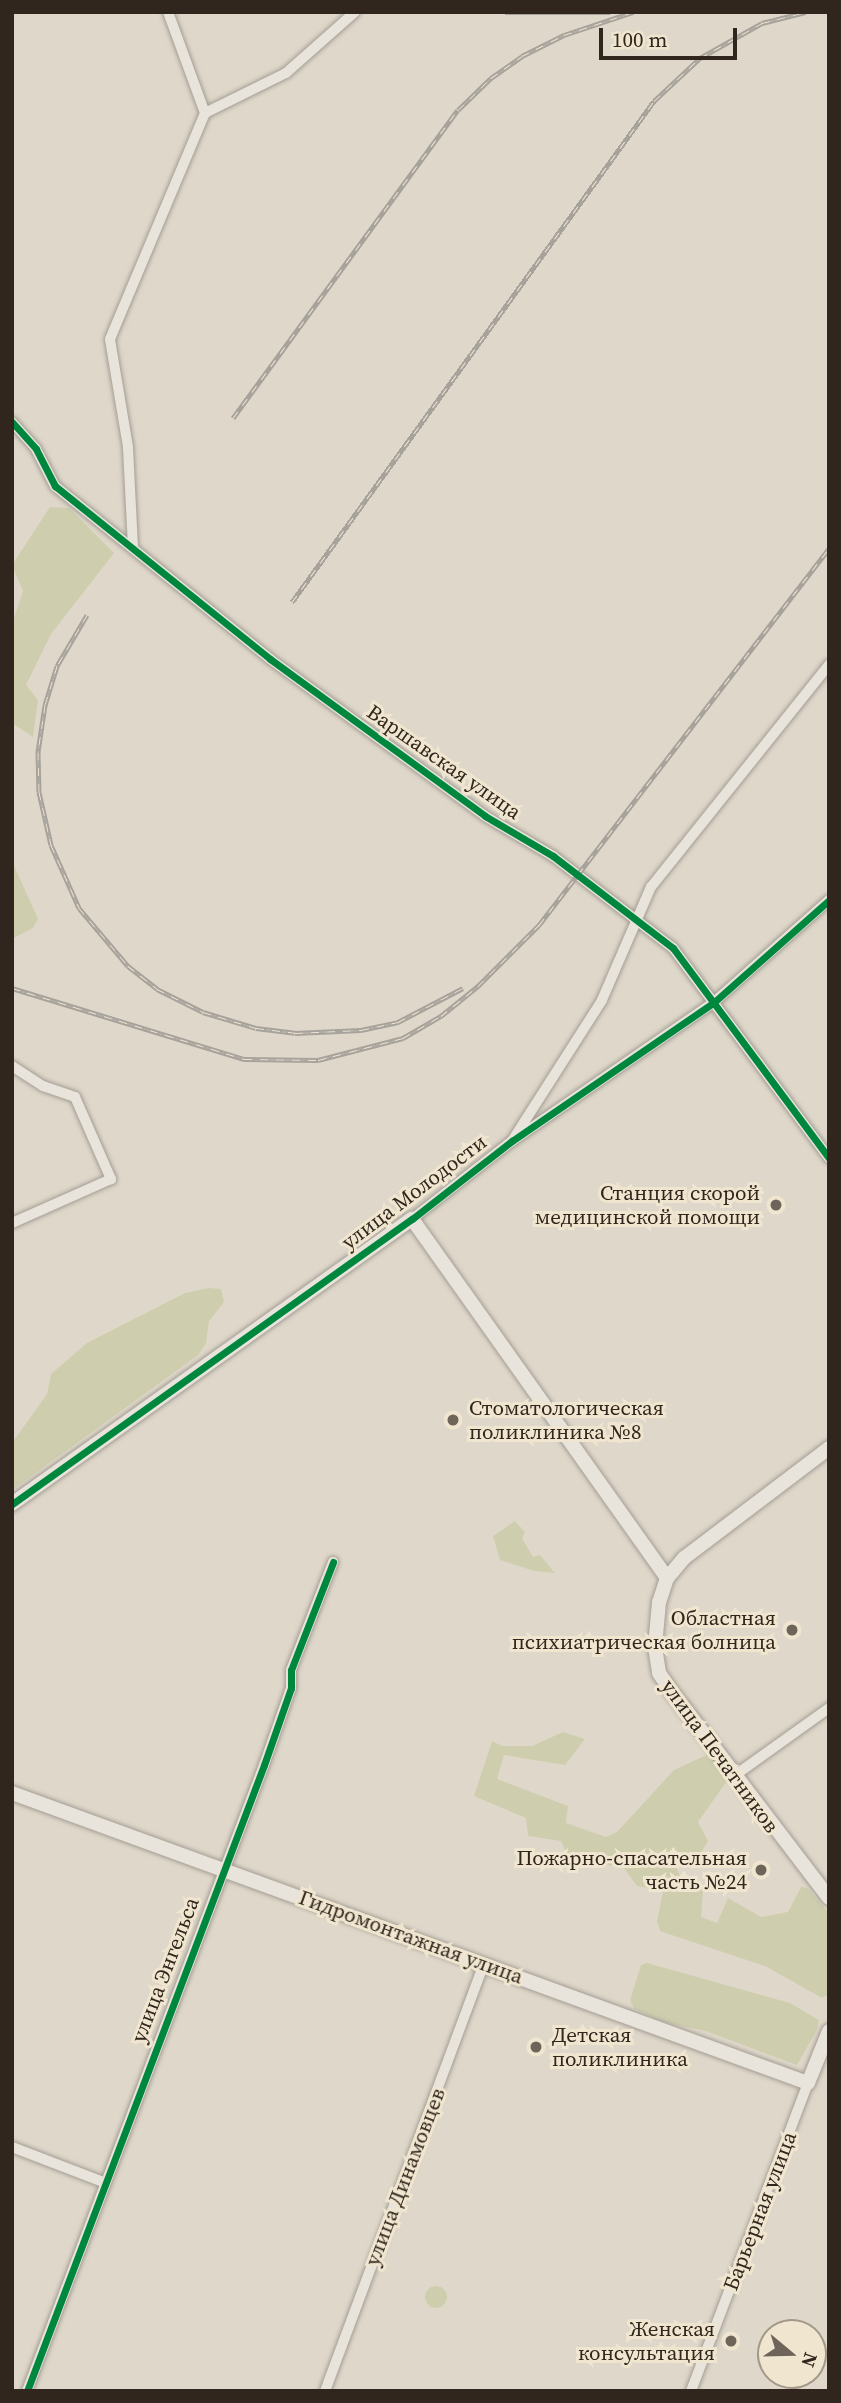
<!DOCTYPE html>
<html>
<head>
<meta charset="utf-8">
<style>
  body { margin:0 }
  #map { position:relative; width:841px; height:2403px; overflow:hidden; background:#dfd8ca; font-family:"Source Serif 4",serif }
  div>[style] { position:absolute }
  .green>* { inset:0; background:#ceceae }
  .round { border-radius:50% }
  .roads { filter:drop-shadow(0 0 2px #a49d94) drop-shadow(0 0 2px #a49d94) }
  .street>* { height:10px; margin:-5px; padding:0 5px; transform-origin:5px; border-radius:5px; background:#e8e3db }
  .secondary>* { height:14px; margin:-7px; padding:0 7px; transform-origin:7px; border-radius:7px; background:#e8e3db }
  .rail>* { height:5px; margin-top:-2.5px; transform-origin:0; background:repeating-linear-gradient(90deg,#f0e6d0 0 8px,#a7a29b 0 16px); box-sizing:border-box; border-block:2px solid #a7a29b }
  .cycleway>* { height:7px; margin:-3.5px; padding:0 3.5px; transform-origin:3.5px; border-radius:3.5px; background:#00873e }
  .dots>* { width:19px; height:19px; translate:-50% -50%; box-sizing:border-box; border:4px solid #f0e6d0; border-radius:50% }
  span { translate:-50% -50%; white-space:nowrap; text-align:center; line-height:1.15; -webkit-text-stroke:6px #f0e6d0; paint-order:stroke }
  .street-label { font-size:21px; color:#31261d }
  .poi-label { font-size:21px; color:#31261d }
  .right { translate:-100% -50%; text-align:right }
  .left { translate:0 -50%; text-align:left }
  .frame { position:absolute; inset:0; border:14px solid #31261d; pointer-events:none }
  .north { position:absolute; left:757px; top:2319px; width:70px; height:70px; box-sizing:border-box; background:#f0e6d0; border:2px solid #a49988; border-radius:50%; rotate:109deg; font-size:19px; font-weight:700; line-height:28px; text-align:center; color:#31261d }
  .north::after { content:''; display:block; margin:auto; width:24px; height:32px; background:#6e645a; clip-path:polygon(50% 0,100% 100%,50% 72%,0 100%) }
  .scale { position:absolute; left:599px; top:28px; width:138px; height:32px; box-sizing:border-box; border:4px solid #31261d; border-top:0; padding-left:9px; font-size:21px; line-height:24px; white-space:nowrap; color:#31261d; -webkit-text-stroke:5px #f0e6d0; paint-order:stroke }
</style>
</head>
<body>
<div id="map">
  <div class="green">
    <div style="clip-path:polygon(50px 507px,69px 508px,114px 553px,51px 634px,26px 685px,38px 700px,33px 737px,12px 723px,12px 624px,23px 591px,12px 565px)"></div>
    <div style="clip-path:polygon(12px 861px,38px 919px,33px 928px,12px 939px)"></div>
    <div style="clip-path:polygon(209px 1288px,221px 1289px,224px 1302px,209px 1321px,206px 1344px,198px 1355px,12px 1490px,12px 1443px,47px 1394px,51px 1374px,87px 1343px,185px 1293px)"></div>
    <div style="clip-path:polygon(515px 1521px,525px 1532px,522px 1538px,533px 1557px,540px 1555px,555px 1573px,534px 1571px,500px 1560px,493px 1536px)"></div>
    <div style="clip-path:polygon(563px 1732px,585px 1739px,565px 1765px,504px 1755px,497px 1779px,568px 1806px,566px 1823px,606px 1837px,617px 1832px,674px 1770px,711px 1753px,721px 1763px,727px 1781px,698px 1822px,708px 1841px,692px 1868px,671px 1854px,680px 1876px,697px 1880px,703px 1891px,701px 1917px,717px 1923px,728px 1898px,761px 1917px,788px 1912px,801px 1887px,807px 1888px,829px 1913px,829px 1994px,822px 1998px,765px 1966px,660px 1931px,657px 1921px,663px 1891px,637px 1886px,623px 1867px,569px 1860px,561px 1841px,528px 1836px,526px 1818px,474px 1796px,492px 1741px,502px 1746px,532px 1746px)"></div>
    <div style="clip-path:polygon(647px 1963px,790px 2003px,819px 2020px,817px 2030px,797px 2065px,706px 2031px,667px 2023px,634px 2009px,630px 2000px,641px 1965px)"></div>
    <div class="round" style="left:425px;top:2286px;width:22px;height:22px"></div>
  </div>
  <div class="roads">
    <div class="street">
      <div style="left:168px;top:12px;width:108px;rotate:69.9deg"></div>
      <div style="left:12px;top:422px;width:36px;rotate:48deg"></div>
      <div style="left:36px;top:449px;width:42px;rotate:62.8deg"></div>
      <div style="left:55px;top:486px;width:276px;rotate:38.8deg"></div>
      <div style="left:270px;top:659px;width:266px;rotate:36.1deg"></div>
      <div style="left:485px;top:816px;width:79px;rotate:30.5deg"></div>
      <div style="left:553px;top:856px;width:151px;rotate:37.5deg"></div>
      <div style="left:673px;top:948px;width:262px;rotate:53.4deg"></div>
      <div style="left:133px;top:547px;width:100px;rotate:-92.9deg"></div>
      <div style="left:128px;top:447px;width:109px;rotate:-99.5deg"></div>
      <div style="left:110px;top:339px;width:245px;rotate:-67.2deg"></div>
      <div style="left:205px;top:113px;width:90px;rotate:-26.3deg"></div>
      <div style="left:286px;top:73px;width:92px;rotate:-41.5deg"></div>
      <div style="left:12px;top:1066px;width:37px;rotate:33deg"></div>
      <div style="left:43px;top:1086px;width:34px;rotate:19deg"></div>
      <div style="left:75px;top:1097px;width:90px;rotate:66.3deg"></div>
      <div style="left:111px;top:1179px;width:108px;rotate:156deg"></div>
      <div style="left:512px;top:1141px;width:167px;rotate:-57.4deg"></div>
      <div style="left:602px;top:1000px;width:123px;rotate:-66.6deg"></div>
      <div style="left:651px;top:887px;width:285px;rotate:-51.3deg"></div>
      <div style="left:412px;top:1219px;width:127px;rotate:-38deg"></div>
      <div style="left:512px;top:1141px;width:244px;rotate:-34.5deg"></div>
      <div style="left:713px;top:1003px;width:155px;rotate:-41.6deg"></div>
      <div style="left:734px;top:1776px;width:117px;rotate:-35.6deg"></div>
      <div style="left:12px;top:2147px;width:97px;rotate:21deg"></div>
      <div style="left:27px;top:2391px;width:669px;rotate:-69.26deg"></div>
      <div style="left:264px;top:1765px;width:82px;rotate:-70.7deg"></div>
      <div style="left:291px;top:1688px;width:18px;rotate:-90deg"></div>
      <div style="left:291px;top:1670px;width:116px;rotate:-68.7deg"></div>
      <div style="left:325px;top:2391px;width:456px;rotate:-69.6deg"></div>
      <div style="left:691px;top:2391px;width:329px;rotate:-69.2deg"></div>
    </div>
    <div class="secondary">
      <div style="left:829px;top:1448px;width:182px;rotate:142.8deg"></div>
      <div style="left:684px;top:1558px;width:26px;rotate:130deg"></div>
      <div style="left:667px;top:1578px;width:25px;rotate:108deg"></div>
      <div style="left:659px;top:1602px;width:45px;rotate:95.1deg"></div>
      <div style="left:655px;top:1647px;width:26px;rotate:81deg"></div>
      <div style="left:659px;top:1673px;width:18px;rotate:56deg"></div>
      <div style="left:669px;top:1688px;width:264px;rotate:52.7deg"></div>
      <div style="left:12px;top:1504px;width:491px;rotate:-35.5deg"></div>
      <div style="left:412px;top:1219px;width:440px;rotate:54.6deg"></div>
      <div style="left:12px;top:1793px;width:847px;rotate:20.02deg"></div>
      <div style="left:808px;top:2083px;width:56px;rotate:-68deg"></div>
    </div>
  </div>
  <div class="rail">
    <div style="left:505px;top:12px;width:105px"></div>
    <div style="left:233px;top:418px;width:381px;rotate:-53.9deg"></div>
    <div style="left:458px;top:110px;width:46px;rotate:-44.1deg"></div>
    <div style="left:491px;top:78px;width:38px;rotate:-35deg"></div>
    <div style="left:522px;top:56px;width:47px;rotate:-26.6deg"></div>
    <div style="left:564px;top:35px;width:73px;rotate:-18.4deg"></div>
    <div style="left:292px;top:602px;width:618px;rotate:-54.15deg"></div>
    <div style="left:654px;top:101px;width:63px;rotate:-43.1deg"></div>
    <div style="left:700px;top:58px;width:71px;rotate:-29.4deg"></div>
    <div style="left:762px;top:23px;width:45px;rotate:-14deg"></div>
    <div style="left:87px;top:615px;width:59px;rotate:120.5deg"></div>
    <div style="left:57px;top:666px;width:41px;rotate:107.1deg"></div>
    <div style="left:45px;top:705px;width:48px;rotate:98.5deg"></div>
    <div style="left:38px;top:752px;width:40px;rotate:88.6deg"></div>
    <div style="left:39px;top:792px;width:54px;rotate:77.2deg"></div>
    <div style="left:51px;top:845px;width:69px;rotate:66deg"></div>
    <div style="left:79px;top:908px;width:76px;rotate:49.8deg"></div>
    <div style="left:128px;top:966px;width:37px;rotate:38deg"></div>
    <div style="left:157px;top:989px;width:51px;rotate:26.6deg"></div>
    <div style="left:203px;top:1012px;width:55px;rotate:16.8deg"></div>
    <div style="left:256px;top:1028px;width:39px;rotate:7deg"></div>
    <div style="left:295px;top:1033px;width:66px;rotate:-2.6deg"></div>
    <div style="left:361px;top:1030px;width:38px;rotate:-12deg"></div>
    <div style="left:398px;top:1022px;width:73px;rotate:-27.6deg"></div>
    <div style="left:12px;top:988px;width:243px;rotate:17deg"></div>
    <div style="left:244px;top:1059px;width:74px;rotate:0.8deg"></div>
    <div style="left:318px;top:1060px;width:88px;rotate:-14.5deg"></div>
    <div style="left:403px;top:1038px;width:44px;rotate:-30.1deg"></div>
    <div style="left:441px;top:1016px;width:48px;rotate:-39deg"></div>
    <div style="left:478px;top:986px;width:86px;rotate:-45deg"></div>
    <div style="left:539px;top:925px;width:475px;rotate:-52.4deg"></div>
  </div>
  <div class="cycleway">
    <div style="left:12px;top:422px;width:36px;rotate:48deg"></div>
    <div style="left:36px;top:449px;width:42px;rotate:62.8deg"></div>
    <div style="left:55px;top:486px;width:276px;rotate:38.8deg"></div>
    <div style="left:270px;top:659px;width:266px;rotate:36.1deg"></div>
    <div style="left:485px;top:816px;width:79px;rotate:30.5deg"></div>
    <div style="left:553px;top:856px;width:151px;rotate:37.5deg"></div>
    <div style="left:673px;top:948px;width:262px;rotate:53.4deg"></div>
    <div style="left:12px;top:1504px;width:491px;rotate:-35.5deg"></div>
    <div style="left:412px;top:1219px;width:127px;rotate:-38deg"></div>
    <div style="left:512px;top:1141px;width:244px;rotate:-34.5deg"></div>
    <div style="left:713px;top:1003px;width:155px;rotate:-41.6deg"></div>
    <div style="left:27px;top:2391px;width:669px;rotate:-69.26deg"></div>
    <div style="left:264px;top:1765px;width:82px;rotate:-70.7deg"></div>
    <div style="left:291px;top:1688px;width:18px;rotate:-90deg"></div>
    <div style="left:291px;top:1670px;width:116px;rotate:-68.7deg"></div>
  </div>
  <div class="dots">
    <div style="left:776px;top:1205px;background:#6e645a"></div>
    <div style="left:453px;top:1420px;background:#6e645a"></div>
    <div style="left:792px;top:1630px;background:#6e645a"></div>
    <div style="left:761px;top:1870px;background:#6e645a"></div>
    <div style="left:536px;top:2047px;background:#6e645a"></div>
    <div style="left:731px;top:2341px;background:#6e645a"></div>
  </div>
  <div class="street-label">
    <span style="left:444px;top:762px;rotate:35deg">Варшавская улица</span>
    <span style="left:414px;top:1192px;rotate:-37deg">улица Молодости</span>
    <span style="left:720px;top:1756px;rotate:54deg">улица Печатников</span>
    <span style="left:411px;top:1937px;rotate:20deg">Гидромонтажная улица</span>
    <span style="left:165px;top:1970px;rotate:-69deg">улица Энгельса</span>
    <span style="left:405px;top:2177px;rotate:-69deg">улица Динамовцев</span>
    <span style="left:760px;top:2211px;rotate:-69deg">Барьерная улица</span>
  </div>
  <div class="poi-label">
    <span class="right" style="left:760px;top:1205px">Станция скорой<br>медицинской помощи</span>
    <span class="left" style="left:469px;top:1420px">Стоматологическая<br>поликлиника №8</span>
    <span class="right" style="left:776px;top:1630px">Областная<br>психиатрическая болница</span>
    <span class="right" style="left:747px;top:1870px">Пожарно-спасательная<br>часть №24</span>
    <span class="left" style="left:552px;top:2047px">Детская<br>поликлиника</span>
    <span class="right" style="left:715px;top:2341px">Женская<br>консультация</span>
  </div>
  <div class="frame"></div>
  <div class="north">N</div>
  <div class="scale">100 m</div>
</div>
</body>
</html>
